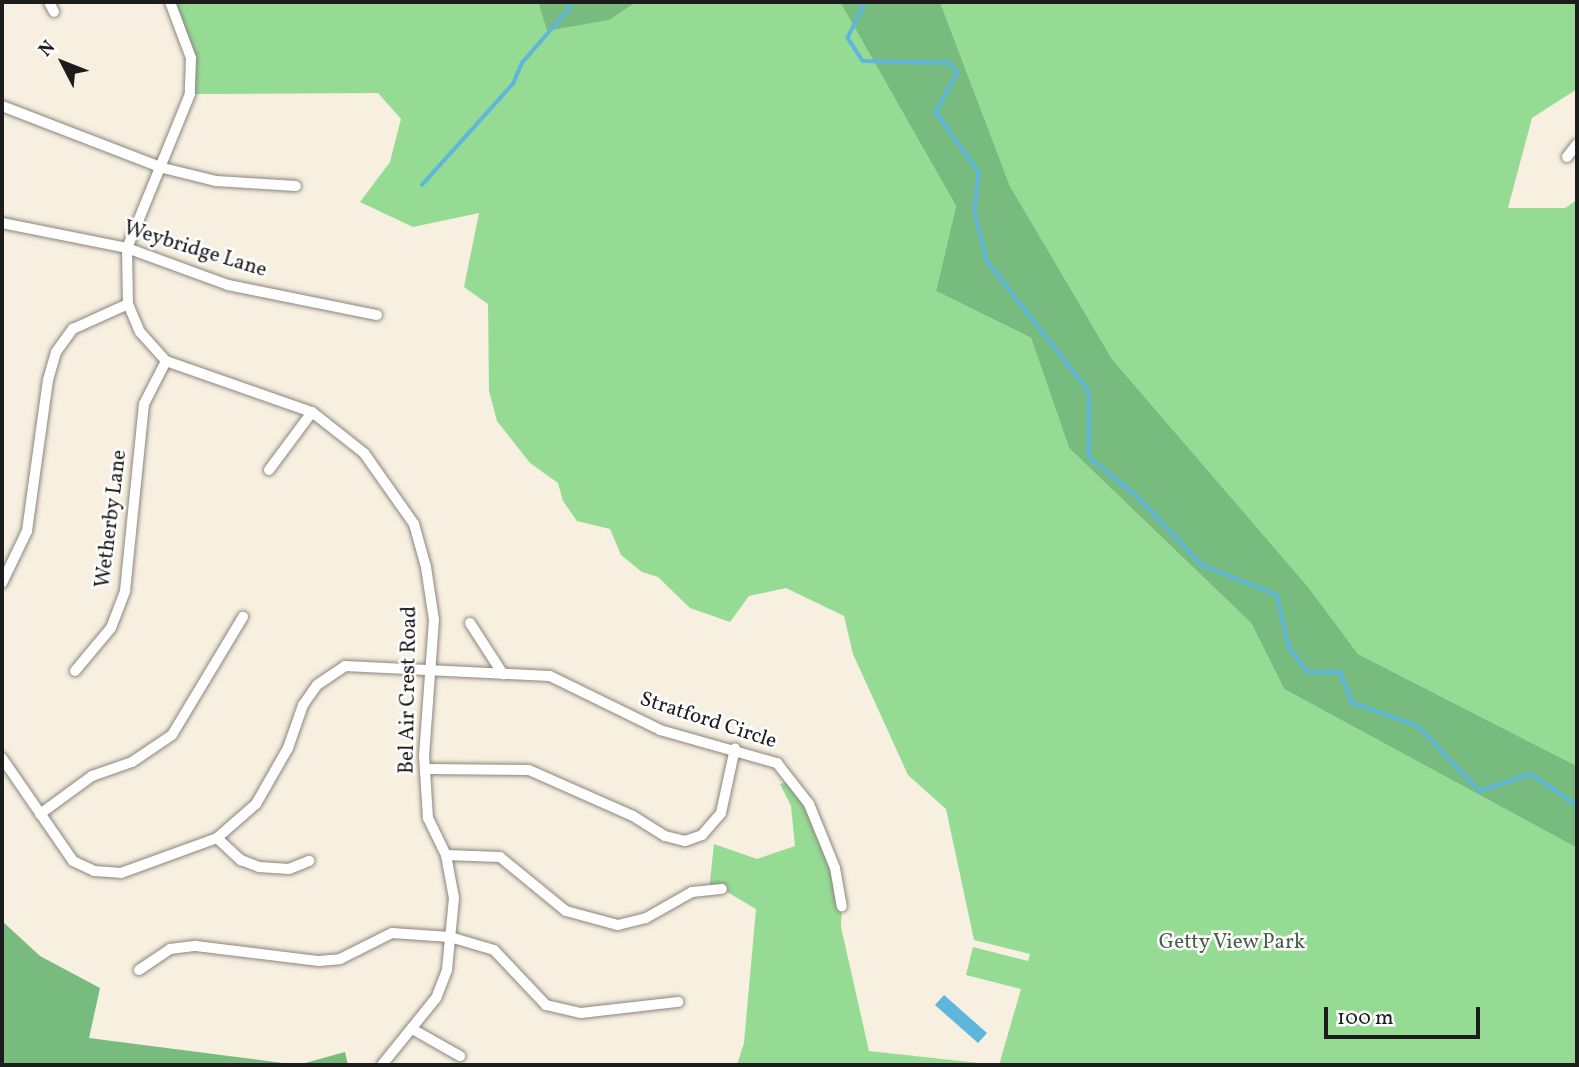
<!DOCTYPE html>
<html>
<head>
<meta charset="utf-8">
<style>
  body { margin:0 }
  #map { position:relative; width:1579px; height:1067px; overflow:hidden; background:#f7efdf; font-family:Vollkorn,serif }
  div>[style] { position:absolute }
  .green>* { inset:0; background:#96db94 }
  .forest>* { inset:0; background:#78bb7e }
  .water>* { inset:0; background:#5eb6db }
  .stream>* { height:3.5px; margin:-1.75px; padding:0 1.75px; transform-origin:1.75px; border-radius:1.75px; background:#5eb6db }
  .roads { filter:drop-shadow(0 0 2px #8a867e) drop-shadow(0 0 2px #8a867e) }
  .street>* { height:10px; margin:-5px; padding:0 5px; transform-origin:5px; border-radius:5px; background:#fff }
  span { translate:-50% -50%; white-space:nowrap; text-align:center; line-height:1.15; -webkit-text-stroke:5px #fff; paint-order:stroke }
  .street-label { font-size:21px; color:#1c1c1c }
  .park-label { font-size:21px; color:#475f46 }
  .frame { position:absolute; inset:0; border:4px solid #1c1c1c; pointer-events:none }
  .north { position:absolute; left:28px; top:28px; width:70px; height:70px; -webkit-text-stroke:5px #fff; paint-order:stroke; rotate:312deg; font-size:19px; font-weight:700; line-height:28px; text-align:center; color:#1c1c1c }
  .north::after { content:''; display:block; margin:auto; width:24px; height:32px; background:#1c1c1c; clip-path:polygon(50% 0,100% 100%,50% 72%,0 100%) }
  .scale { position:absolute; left:1324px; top:1007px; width:156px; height:32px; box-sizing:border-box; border:4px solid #1c1c1c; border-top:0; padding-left:9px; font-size:21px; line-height:24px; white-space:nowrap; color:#1c1c1c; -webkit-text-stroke:5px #fff; paint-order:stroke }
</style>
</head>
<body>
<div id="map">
  <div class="green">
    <div style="clip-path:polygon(170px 2px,538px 2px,547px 31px,610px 20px,636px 2px,840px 2px,956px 206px,936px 291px,1031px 338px,1069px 448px,1251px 623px,1284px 689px,1577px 848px,1577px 1065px,999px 1065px,1021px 989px,966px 975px,973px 947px,1028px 961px,1030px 954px,974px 940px,946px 809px,908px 775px,853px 654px,844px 616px,786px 588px,749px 596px,730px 622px,690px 608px,658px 577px,642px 572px,621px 555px,610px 529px,577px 521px,563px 501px,558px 483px,530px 463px,497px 421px,489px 391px,488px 304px,464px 287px,479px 213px,413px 227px,360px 202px,390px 162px,401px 119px,378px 93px,190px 94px,191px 58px)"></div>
    <div style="clip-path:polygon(940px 2px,1577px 2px,1577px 89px,1532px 118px,1508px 208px,1565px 208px,1577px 200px,1577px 766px,1358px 654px,1309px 588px,1112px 359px,1010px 186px)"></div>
    <div style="clip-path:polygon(794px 780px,809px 804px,842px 906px,841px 927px,869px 1051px,997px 1065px,737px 1065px,744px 1043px,756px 909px,722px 889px,709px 890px,714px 844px,757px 859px,795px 846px,791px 806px,780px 784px)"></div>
  </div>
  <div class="forest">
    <div style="clip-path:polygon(538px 2px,636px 2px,610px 20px,547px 31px)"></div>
    <div style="clip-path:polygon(840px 2px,940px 2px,1010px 186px,1112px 359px,1309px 588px,1358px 654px,1577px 766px,1577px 848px,1284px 689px,1251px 623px,1069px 448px,1031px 338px,936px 291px,956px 206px)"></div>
    <div style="clip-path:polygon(2px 921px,40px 956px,100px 988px,89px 1038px,298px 1065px,345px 1052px,348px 1065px,2px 1065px)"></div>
  </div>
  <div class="water">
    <div style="clip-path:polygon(944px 995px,987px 1033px,978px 1043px,935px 1005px)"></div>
  </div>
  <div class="stream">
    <div style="left:866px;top:2px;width:40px;rotate:116.6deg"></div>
    <div style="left:848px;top:38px;width:27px;rotate:57deg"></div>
    <div style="left:863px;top:61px;width:86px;rotate:1.3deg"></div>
    <div style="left:949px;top:63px;width:13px;rotate:48deg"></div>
    <div style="left:958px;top:73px;width:45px;rotate:119.4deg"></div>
    <div style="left:936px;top:112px;width:74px;rotate:54.4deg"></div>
    <div style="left:979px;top:172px;width:40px;rotate:95.7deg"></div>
    <div style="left:975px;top:212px;width:50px;rotate:76.2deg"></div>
    <div style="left:987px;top:261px;width:165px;rotate:51.9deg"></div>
    <div style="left:1089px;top:391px;width:66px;rotate:90deg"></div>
    <div style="left:1089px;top:457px;width:62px;rotate:39.1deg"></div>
    <div style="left:1137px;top:496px;width:95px;rotate:46.7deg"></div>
    <div style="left:1202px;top:565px;width:81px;rotate:21.8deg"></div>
    <div style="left:1277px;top:595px;width:56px;rotate:76.5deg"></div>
    <div style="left:1290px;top:649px;width:29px;rotate:52deg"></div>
    <div style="left:1308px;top:672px;width:32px"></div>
    <div style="left:1340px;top:672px;width:34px;rotate:67deg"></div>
    <div style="left:1353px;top:703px;width:69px;rotate:19.5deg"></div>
    <div style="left:1418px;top:726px;width:90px;rotate:46.4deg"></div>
    <div style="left:1480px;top:791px;width:54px;rotate:-18.4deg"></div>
    <div style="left:1531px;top:774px;width:55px;rotate:34deg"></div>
    <div style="left:422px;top:185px;width:136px;rotate:-48deg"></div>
    <div style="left:513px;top:84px;width:23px;rotate:-67deg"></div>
    <div style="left:522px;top:63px;width:72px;rotate:-49deg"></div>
    <div style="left:569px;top:9px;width:7px;rotate:-90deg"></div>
  </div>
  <div class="roads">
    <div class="street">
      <div style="left:49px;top:2px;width:11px;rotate:63deg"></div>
      <div style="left:170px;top:2px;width:60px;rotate:69.4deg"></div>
      <div style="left:191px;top:58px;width:36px;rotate:92deg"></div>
      <div style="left:190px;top:94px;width:166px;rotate:112.2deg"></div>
      <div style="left:127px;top:248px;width:56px;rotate:89deg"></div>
      <div style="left:128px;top:304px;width:30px;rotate:67deg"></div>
      <div style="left:140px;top:332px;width:39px;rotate:48deg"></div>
      <div style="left:166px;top:361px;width:155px;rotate:19.3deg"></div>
      <div style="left:312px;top:412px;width:66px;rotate:38.3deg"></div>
      <div style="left:364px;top:453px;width:87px;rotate:54.8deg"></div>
      <div style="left:414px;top:524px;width:45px;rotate:74.4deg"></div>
      <div style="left:426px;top:567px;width:54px;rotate:81.4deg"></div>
      <div style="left:434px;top:620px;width:135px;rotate:94.2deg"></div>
      <div style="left:424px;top:755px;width:63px;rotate:86.4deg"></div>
      <div style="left:428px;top:818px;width:41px;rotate:64.1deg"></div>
      <div style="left:446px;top:855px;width:44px;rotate:79.5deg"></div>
      <div style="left:454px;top:898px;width:72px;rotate:95.6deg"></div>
      <div style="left:447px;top:970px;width:30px;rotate:111deg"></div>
      <div style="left:436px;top:998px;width:86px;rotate:128.9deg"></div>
      <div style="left:2px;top:106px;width:173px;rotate:21.1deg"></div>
      <div style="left:163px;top:168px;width:55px;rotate:13.8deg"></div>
      <div style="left:216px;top:181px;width:80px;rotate:3.6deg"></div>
      <div style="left:1567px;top:157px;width:16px;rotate:-52deg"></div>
      <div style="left:2px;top:223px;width:127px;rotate:11.3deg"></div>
      <div style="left:127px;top:248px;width:108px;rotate:20.1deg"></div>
      <div style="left:228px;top:285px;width:152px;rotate:11.4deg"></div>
      <div style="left:269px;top:470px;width:72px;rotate:-53.4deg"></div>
      <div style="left:2px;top:583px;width:58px;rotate:-64.3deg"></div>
      <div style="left:27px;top:531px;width:152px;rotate:-82.1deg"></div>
      <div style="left:48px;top:380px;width:29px;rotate:-74deg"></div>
      <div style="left:56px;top:352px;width:29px;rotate:-54deg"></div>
      <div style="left:73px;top:329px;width:60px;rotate:-24.4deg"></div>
      <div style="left:470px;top:623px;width:61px;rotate:57.1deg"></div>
      <div style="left:75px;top:671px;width:56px;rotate:-50.1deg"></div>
      <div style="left:111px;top:628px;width:40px;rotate:-69deg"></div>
      <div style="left:125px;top:591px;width:188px;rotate:-84.2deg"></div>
      <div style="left:144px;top:404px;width:48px;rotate:-62.9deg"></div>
      <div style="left:2px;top:758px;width:125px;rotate:55.4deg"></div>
      <div style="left:73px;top:861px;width:23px;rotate:25deg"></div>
      <div style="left:94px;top:871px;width:27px;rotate:4deg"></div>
      <div style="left:121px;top:873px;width:102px;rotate:-20deg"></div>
      <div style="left:217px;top:838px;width:52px;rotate:-41.1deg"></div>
      <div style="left:256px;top:804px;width:64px;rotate:-60.3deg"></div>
      <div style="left:288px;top:748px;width:46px;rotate:-70.8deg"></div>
      <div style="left:303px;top:705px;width:24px;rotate:-55deg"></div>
      <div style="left:317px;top:685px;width:34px;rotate:-34deg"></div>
      <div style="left:345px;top:666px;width:205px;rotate:2.8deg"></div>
      <div style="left:550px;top:676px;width:123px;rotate:26.1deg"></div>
      <div style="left:660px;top:730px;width:122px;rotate:15.8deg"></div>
      <div style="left:777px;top:763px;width:52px;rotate:52deg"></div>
      <div style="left:809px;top:804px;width:69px;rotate:67.9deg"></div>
      <div style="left:835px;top:868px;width:39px;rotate:80deg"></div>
      <div style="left:426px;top:769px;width:103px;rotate:0.6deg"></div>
      <div style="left:529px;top:770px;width:114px;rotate:23.9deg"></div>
      <div style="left:633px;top:816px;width:38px;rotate:32deg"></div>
      <div style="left:665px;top:836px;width:21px;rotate:14deg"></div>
      <div style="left:685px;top:841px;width:18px;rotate:-19deg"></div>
      <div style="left:702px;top:835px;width:29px;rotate:-49deg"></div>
      <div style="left:721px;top:813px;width:66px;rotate:-77.8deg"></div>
      <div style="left:40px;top:814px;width:64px;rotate:-36.2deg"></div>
      <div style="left:92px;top:776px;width:42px;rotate:-19.3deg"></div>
      <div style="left:132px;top:762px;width:48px;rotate:-34deg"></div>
      <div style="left:172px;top:735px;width:138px;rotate:-59deg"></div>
      <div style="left:217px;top:838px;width:33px;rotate:43deg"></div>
      <div style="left:241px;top:860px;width:19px;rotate:21deg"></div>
      <div style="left:259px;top:867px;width:30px;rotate:4deg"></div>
      <div style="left:289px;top:869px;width:22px;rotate:-22deg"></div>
      <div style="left:446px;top:855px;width:54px;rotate:2.1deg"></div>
      <div style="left:500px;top:857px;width:85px;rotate:39.3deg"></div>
      <div style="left:566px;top:911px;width:54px;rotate:15.1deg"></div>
      <div style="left:618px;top:925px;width:29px;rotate:-14deg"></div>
      <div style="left:646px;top:918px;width:53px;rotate:-29.5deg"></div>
      <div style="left:692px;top:892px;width:30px;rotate:-6deg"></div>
      <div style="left:139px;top:970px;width:37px;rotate:-34deg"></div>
      <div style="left:170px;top:949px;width:26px;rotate:-7deg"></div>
      <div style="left:196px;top:946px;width:124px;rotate:7deg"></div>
      <div style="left:319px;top:961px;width:21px;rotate:-5deg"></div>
      <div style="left:340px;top:959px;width:58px;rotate:-26.6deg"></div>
      <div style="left:392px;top:933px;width:58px;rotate:3.9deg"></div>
      <div style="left:450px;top:937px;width:46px;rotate:16.5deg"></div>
      <div style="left:494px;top:950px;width:76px;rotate:46.6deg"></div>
      <div style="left:546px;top:1005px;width:36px;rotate:13deg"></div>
      <div style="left:581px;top:1013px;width:98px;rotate:-6.5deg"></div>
      <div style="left:414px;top:1030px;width:53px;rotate:29.5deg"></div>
    </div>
  </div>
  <div class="street-label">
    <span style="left:195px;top:250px;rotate:17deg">Weybridge Lane</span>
    <span style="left:112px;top:519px;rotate:-83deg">Wetherby Lane</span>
    <span style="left:409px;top:690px;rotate:-89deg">Bel Air Crest Road</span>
    <span style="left:708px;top:721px;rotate:18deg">Stratford Circle</span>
  </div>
  <div class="park-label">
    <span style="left:1232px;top:943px">Getty View Park</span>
  </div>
  <div class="frame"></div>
  <div class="north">N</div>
  <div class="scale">100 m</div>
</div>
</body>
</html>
